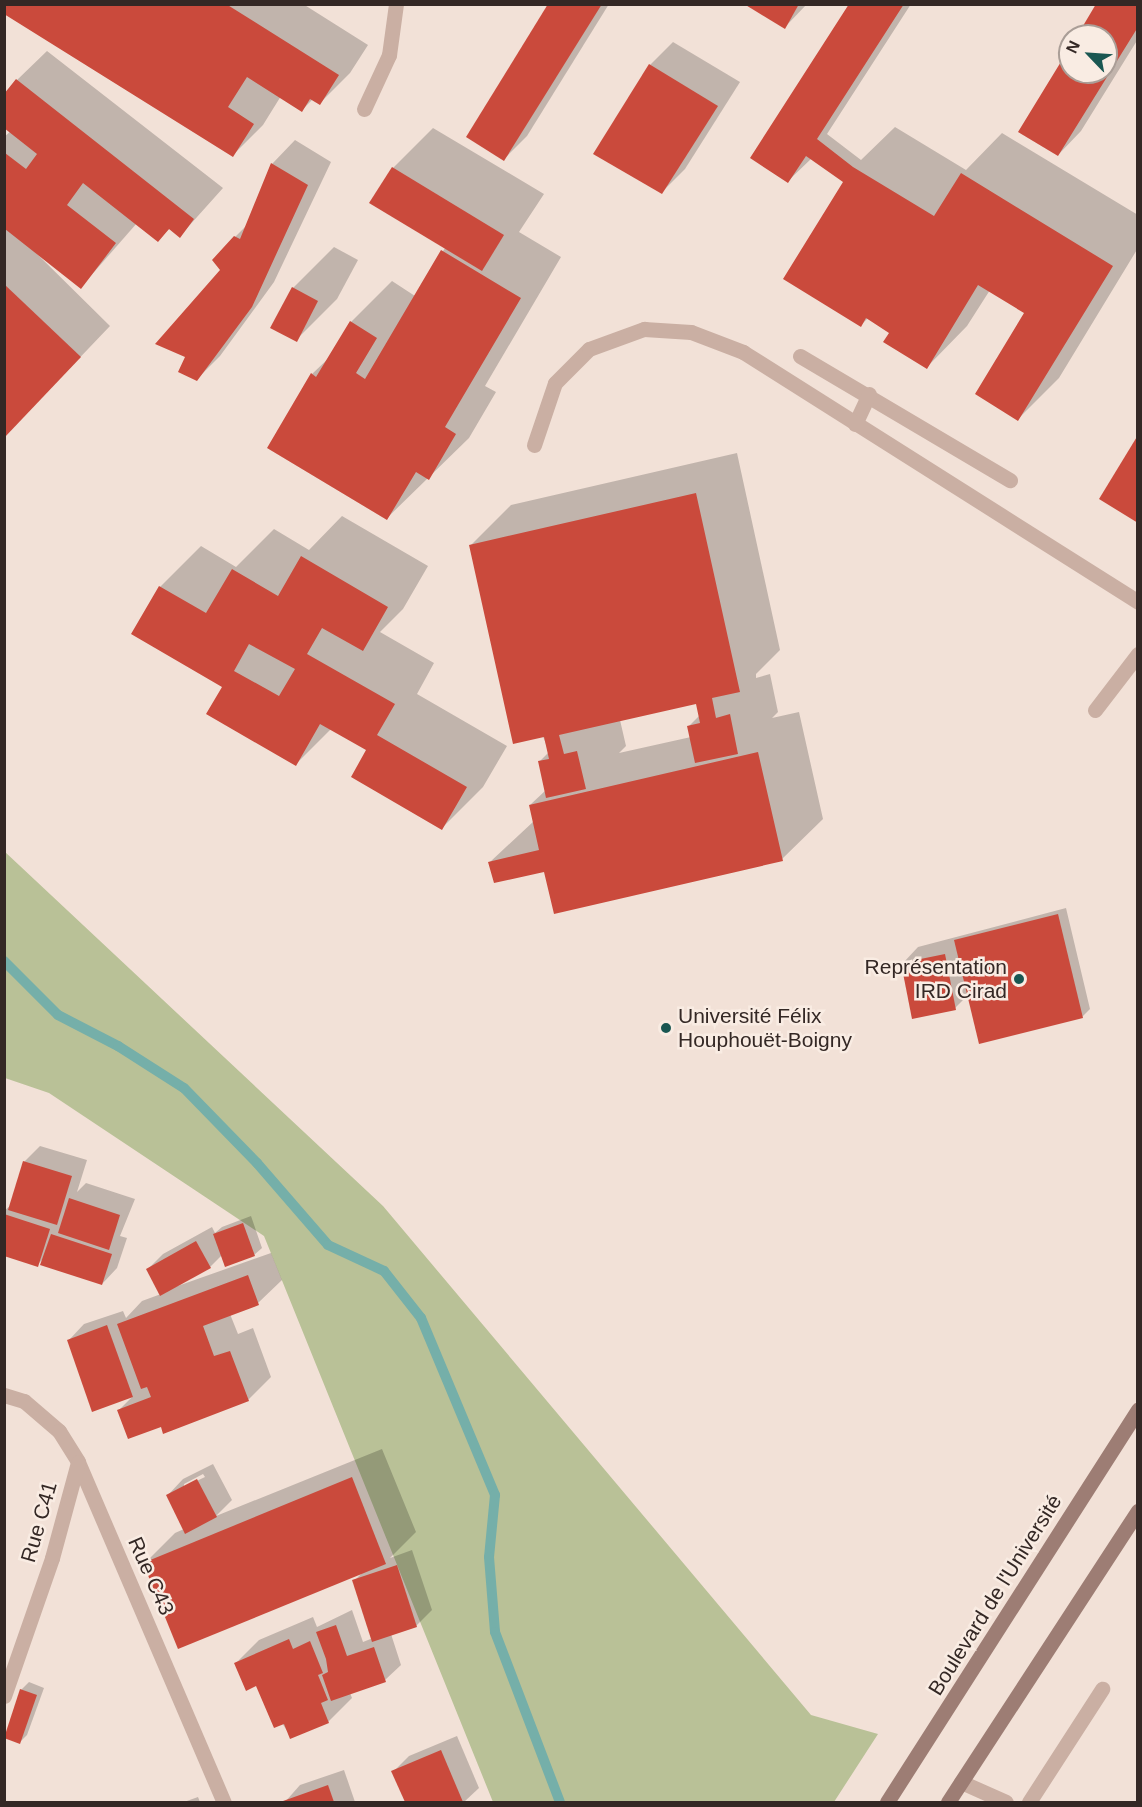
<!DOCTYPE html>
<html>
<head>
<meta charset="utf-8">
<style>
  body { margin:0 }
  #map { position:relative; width:1142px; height:1807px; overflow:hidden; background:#f2e1d7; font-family:Helvetica,sans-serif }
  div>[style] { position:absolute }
  .green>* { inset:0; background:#b9c197 }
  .shadow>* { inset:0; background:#0003 }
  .stream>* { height:10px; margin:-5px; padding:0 5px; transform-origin:5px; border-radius:5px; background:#75afa9 }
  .building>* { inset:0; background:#ca4a3c }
  .lane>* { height:15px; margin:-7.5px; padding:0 7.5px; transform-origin:7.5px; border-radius:7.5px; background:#caafa3 }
  .street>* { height:15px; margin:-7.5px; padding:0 7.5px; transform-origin:7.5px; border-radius:7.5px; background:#caafa3 }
  .secondary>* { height:15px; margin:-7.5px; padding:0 7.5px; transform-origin:7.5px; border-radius:7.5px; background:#9d7d74 }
  .dots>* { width:16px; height:16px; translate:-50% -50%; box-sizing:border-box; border:3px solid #f9ece3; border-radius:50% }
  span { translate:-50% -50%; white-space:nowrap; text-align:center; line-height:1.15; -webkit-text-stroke:5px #f9ece3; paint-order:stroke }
  .poi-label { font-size:21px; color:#342825 }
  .right { translate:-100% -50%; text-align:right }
  .left { translate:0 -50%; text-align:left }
  .street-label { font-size:21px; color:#342825 }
  .frame { position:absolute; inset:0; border:6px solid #342825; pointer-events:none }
  .north { position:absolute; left:1058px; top:24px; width:60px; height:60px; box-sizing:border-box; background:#f9ece3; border:2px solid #aa9e97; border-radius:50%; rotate:295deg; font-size:16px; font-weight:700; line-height:24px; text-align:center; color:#342825 }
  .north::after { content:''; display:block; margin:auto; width:21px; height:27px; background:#1a5752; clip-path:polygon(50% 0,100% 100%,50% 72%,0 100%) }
</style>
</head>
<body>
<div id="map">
  <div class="green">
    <div style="clip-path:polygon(4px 851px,383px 1206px,811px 1715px,878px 1734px,834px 1802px,493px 1802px,264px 1236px,49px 1093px,5px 1078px)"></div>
  </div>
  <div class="shadow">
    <div style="clip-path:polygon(4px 4px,303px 4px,368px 45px,350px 73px,320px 103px,313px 99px,302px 110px,281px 96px,263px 125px,233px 155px)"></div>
    <div style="clip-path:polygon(550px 4px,609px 4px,527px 136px,504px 159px)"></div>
    <div style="clip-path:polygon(747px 4px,807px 4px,785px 27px)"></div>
    <div style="clip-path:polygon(851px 4px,911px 4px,827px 134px,861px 160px,895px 127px,966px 170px,1002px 133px,1138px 215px,1138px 248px,1059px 378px,1018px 419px,1026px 312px,990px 290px,967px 326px,927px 367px,891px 332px,868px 318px,861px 325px,848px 176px,812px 158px,788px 181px)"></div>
    <div style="clip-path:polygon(1138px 4px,1138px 39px,1081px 131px,1058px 155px,1070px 50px,1070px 72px,1106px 72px,1106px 36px,1079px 36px)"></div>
    <div style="clip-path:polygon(673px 42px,740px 82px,685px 169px,662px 192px,650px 65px)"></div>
    <div style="clip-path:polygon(47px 51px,223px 188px,180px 236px,170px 228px,158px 240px,137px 223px,81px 287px,30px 247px,110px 326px,4px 437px,4px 137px,11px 131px,17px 80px)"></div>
    <div style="clip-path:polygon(433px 128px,544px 194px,519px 232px,561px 257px,485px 386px,496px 392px,469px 438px,387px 518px,312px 374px,332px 355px,351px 322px,392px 281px,415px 296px,445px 248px,393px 168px)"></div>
    <div style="clip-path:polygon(295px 140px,331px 162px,274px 282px,220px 356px,197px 379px,221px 270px,235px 237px,248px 224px,272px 164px)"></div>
    <div style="clip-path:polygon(334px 247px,358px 260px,337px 299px,296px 340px,293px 288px)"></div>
    <div style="clip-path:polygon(evenodd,737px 453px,780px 650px,756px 674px,756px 678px,770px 674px,778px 712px,772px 718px,799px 712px,823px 819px,782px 859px,545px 870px,490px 862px,534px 821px,530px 805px,546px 790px,539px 762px,549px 752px,470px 546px,511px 505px,737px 453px,697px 702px,700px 715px,689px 726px,691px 737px,619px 753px,626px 746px,620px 720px,697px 702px)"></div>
    <div style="clip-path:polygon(342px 516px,428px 566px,403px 609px,380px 632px,434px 663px,417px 694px,507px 746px,483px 787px,442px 828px,368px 750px,331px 729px,296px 764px,224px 686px,160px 587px,201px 546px,236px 567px,274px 529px,309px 550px)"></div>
    <div style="clip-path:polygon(1066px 908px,1090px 1009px,1082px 1017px,968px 995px,955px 1008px,903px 963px,918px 947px)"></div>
    <div style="clip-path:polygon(40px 1146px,87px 1160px,77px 1192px,86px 1183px,135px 1199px,120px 1236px,127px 1238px,117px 1268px,102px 1284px,44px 1258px,37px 1265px,4px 1254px,4px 1211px,11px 1205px,24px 1162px)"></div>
    <div style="clip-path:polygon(251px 1216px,262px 1248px,254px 1255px,222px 1255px,210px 1267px,172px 1288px,271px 1253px,282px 1280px,258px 1303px,230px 1314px,238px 1334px,253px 1328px,271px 1377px,248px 1400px,162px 1425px,119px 1410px,133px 1396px,93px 1410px,69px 1340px,84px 1324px,123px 1311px,126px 1318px,142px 1301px,161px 1294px,147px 1270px,163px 1254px,212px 1227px,215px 1233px,222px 1227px)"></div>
    <div style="clip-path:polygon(evenodd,382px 1449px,416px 1532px,390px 1558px,412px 1550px,432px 1610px,416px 1626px,391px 1634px,401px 1665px,385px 1680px,350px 1693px,352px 1698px,328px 1722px,291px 1737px,257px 1684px,236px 1663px,259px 1640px,313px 1617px,317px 1627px,352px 1610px,363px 1642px,373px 1638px,354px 1581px,363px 1572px,145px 1563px,175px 1533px,184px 1529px,168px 1495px,183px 1479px,213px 1464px,232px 1500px,216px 1516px,382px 1449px,203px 1474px,205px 1477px,184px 1487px,184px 1484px,203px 1474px)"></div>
    <div style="clip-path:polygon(29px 1682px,44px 1688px,27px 1735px,20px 1742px,21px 1690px)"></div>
    <div style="clip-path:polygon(457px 1736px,479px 1788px,464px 1802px,406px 1802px,393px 1772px,409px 1756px)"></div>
    <div style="clip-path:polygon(344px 1770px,355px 1802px,285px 1802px,300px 1785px)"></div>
    <div style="clip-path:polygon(198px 1797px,200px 1802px,184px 1802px)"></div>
  </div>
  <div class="stream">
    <div style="left:4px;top:961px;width:76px;rotate:45deg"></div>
    <div style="left:58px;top:1015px;width:68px;rotate:27.3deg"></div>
    <div style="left:118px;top:1046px;width:78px;rotate:32.5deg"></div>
    <div style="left:184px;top:1088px;width:105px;rotate:45.8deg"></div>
    <div style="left:257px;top:1163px;width:108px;rotate:49.1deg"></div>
    <div style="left:328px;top:1245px;width:62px;rotate:24.9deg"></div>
    <div style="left:384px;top:1271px;width:60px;rotate:51.8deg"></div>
    <div style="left:421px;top:1318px;width:192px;rotate:67.3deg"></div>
    <div style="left:495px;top:1495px;width:62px;rotate:95.5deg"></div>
    <div style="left:489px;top:1557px;width:75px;rotate:85.4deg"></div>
    <div style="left:495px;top:1632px;width:182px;rotate:69.1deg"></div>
  </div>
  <div class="building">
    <div style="clip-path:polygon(4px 4px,226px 4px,339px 75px,320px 105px,310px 99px,302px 112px,247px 77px,228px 107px,254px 124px,233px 157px,4px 14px)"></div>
    <div style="clip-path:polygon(548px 4px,602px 4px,504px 161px,466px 137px)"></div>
    <div style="clip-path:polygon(744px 4px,799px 4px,785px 29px)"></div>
    <div style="clip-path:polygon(849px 4px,904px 4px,817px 139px,853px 167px,934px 216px,961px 173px,1113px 266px,1018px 421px,975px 394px,1024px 313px,978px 285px,927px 369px,883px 342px,889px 333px,866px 318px,861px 327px,783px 279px,843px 182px,806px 156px,788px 183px,750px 158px)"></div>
    <div style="clip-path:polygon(1096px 4px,1138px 4px,1138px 27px,1058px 156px,1018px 132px,1070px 47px,1070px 72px,1106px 72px,1106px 36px,1077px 36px)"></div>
    <div style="clip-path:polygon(649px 64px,718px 106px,662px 194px,593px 154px)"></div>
    <div style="clip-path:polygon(16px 79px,194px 219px,180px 238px,169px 229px,158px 242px,83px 183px,67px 205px,116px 243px,81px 289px,5px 229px,5px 153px,26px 169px,37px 154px,4px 128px,4px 94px)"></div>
    <div style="clip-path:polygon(271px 163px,308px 185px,252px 307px,197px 381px,178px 372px,185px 357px,155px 344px,220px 270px,212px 260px,234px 236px,240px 239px)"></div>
    <div style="clip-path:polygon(392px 167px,504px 235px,482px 271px,369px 203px)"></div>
    <div style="clip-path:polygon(441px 250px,521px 298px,445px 427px,456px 434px,429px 480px,416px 472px,387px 520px,267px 448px,311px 373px,316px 377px,350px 321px,377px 338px,356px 373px,365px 379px)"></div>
    <div style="clip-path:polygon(4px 284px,81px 357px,4px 438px)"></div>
    <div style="clip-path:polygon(292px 287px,318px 301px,297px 342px,270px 328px)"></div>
    <div style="clip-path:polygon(1138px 435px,1138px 523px,1099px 499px)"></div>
    <div style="clip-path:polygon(696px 493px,740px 692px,712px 698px,716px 718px,730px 714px,738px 754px,695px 763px,687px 726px,700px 723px,696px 704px,559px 735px,564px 754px,577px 751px,586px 789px,546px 798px,538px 761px,549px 759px,544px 737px,513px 744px,469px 545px)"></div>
    <div style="clip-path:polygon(evenodd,301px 556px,388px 607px,363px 651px,322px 628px,307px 654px,395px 704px,377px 735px,467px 787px,442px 830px,351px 777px,366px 750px,320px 724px,296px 766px,206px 714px,222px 687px,131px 634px,159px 586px,206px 613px,232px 569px,278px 596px,301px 556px,249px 644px,295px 669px,279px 696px,234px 671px,249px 644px)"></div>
    <div style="clip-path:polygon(758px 752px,783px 861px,554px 914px,544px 872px,494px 883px,488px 862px,539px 850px,529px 805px)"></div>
    <div style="clip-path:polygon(1058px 914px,1083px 1018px,979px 1044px,954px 940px)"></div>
    <div style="clip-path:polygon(945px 954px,956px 1010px,912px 1019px,901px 963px)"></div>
    <div style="clip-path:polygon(23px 1161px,72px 1176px,57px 1225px,8px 1210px)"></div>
    <div style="clip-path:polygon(69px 1198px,120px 1215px,109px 1250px,58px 1233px)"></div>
    <div style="clip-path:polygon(4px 1214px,50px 1229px,38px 1267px,4px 1256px)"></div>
    <div style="clip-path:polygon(243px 1223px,255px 1256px,225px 1267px,213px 1234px)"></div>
    <div style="clip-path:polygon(51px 1234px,112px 1254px,102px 1285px,40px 1265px)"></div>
    <div style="clip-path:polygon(196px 1241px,211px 1268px,160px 1296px,146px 1269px)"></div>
    <div style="clip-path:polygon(248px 1275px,259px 1305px,203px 1326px,214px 1356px,230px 1351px,249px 1401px,163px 1434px,161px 1427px,128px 1439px,117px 1410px,151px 1397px,147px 1387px,141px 1389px,117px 1324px)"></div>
    <div style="clip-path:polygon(107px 1325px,133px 1397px,92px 1412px,67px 1340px)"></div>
    <div style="clip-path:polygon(352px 1477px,386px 1564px,178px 1649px,143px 1563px)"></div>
    <div style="clip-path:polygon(197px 1479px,217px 1517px,185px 1534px,166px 1495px)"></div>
    <div style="clip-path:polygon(397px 1565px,417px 1627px,372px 1642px,352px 1580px)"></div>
    <div style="clip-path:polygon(336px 1625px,347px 1656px,374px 1647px,386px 1682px,331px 1701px,322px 1675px,328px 1672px,326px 1659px,316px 1632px)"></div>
    <div style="clip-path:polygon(289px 1639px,293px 1649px,310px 1641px,323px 1673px,318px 1675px,328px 1700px,321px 1703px,329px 1723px,290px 1739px,284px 1724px,274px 1728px,256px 1686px,246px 1691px,234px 1663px)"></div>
    <div style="clip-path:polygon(20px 1689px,37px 1695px,20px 1744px,4px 1738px)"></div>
    <div style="clip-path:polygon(441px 1750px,463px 1802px,405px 1802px,391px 1771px)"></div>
    <div style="clip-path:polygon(328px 1785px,334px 1802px,283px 1802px,283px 1801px)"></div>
  </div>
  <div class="lane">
    <div style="left:364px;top:109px;width:60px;rotate:-65.2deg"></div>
    <div style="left:389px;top:55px;width:51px;rotate:-82.2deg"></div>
    <div style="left:800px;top:356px;width:244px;rotate:30.6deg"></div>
    <div style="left:855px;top:424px;width:33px;rotate:-65deg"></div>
    <div style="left:1095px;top:710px;width:71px;rotate:-52.5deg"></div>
    <div style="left:961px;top:1782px;width:49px;rotate:24deg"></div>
    <div style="left:1029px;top:1802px;width:135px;rotate:-57.1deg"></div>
  </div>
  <div class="street">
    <div style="left:534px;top:445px;width:65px;rotate:-71.3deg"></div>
    <div style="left:555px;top:383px;width:48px;rotate:-45deg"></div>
    <div style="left:589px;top:349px;width:59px;rotate:-20deg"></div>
    <div style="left:644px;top:329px;width:47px;rotate:3.7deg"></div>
    <div style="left:691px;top:332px;width:56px;rotate:21deg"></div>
    <div style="left:743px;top:352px;width:467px;rotate:32.3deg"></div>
    <div style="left:4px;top:1395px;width:21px;rotate:17deg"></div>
    <div style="left:24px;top:1401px;width:46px;rotate:40.6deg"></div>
    <div style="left:59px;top:1431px;width:36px;rotate:58deg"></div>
    <div style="left:78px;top:1462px;width:370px;rotate:66.8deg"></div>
    <div style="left:4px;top:1696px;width:146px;rotate:-70.8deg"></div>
    <div style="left:52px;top:1558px;width:99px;rotate:-74.8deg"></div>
  </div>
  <div class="secondary">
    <div style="left:887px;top:1802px;width:466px;rotate:-57.4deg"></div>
    <div style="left:948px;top:1802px;width:348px;rotate:-56.9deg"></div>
  </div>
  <div class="dots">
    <div style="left:1019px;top:979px;background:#1a5752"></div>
    <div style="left:666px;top:1028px;background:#1a5752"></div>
  </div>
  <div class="poi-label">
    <span class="right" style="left:1007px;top:979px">Représentation<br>IRD Cirad</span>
    <span class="left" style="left:678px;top:1028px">Université Félix<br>Houphouët-Boigny</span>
  </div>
  <div class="street-label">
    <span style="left:39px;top:1522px;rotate:-74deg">Rue C41</span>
    <span style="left:151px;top:1576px;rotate:66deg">Rue C43</span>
    <span style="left:995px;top:1595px;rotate:-58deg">Boulevard de l'Université</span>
  </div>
  <div class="frame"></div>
  <div class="north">N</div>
</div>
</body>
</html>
